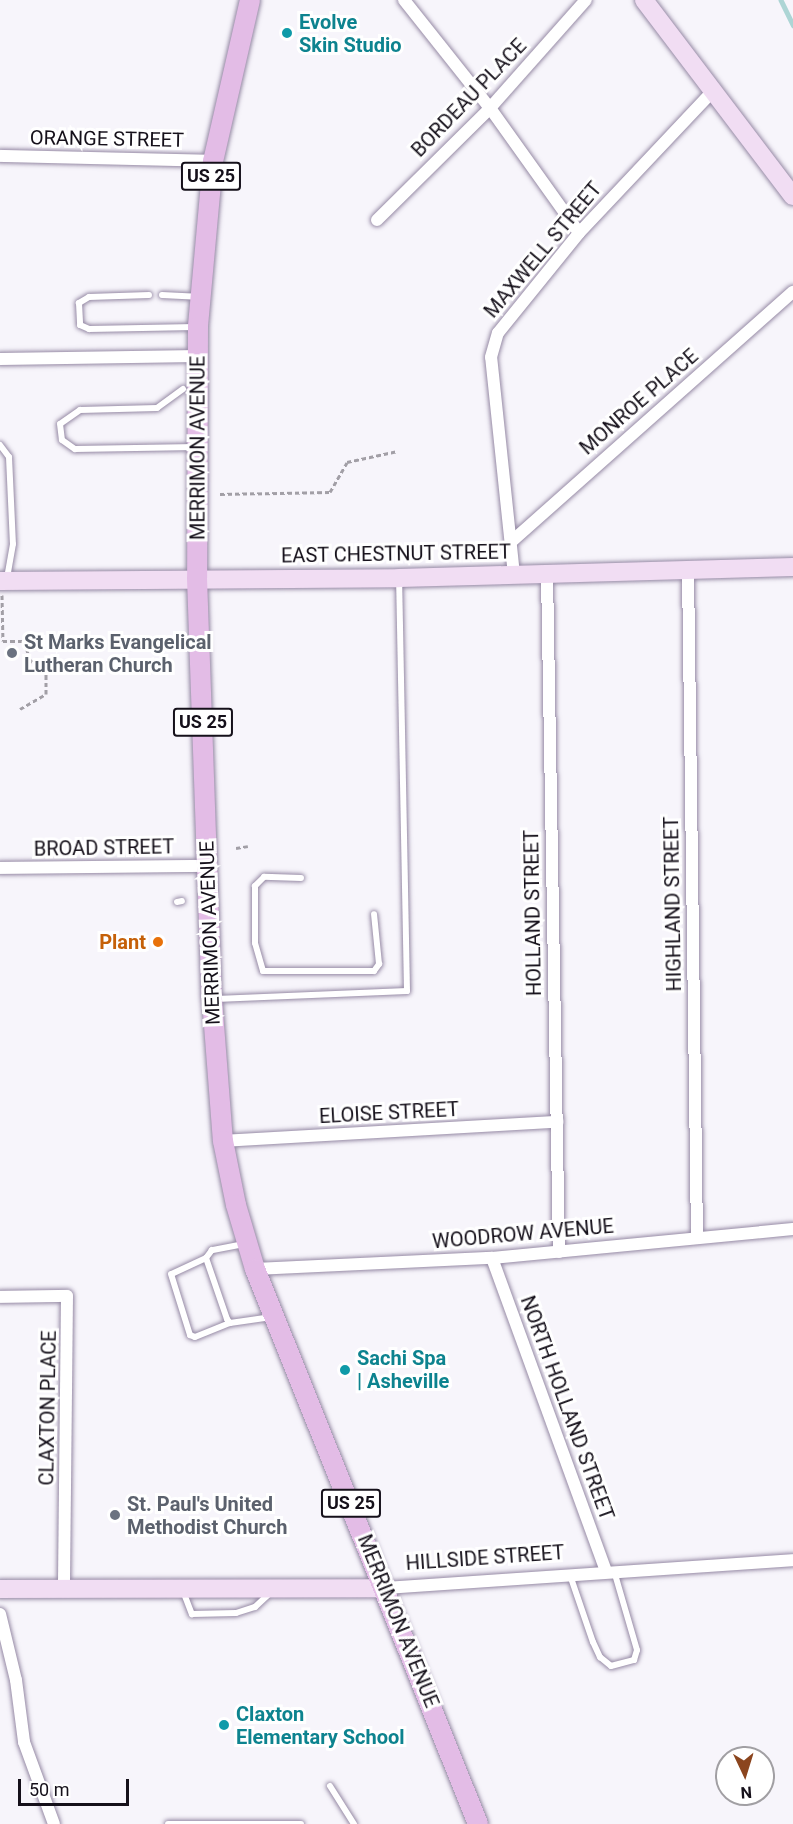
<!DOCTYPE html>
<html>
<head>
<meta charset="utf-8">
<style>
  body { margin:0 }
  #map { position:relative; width:793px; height:1824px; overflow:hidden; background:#f7f5fb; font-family:Roboto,sans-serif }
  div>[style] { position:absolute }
  .stream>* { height:4.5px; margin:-2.25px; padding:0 2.25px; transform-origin:2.25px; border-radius:2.25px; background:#add5d5 }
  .path>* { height:3px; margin-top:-1.5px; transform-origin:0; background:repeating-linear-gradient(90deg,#a29fa6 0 4.5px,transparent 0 7.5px) }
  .roads { filter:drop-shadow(0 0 2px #968aa5) drop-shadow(0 0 2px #968aa5) }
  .lane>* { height:6px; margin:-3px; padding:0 3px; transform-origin:3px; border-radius:3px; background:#fff }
  .street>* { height:12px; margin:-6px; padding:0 6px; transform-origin:6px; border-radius:6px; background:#fff }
  .secondary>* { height:18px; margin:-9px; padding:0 9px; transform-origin:9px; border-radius:9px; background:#f1ddf3 }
  .primary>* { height:20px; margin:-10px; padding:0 10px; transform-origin:10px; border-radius:10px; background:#e3bce6 }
  .dots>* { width:16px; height:16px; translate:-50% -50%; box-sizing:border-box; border:3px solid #fff; border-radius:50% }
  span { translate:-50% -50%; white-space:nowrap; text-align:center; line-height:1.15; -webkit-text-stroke:6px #fff; paint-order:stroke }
  .shield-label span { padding:2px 4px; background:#fff; border:2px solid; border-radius:4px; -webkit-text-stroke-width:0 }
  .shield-label { font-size:18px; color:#15101a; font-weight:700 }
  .culture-label { font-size:20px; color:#0d838f; font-weight:700 }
  .left { translate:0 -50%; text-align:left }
  .street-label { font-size:20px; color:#15101a }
  .worship-label { font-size:20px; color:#5b616d; font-weight:700 }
  .food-label { font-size:20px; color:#c56008; font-weight:700 }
  .right { translate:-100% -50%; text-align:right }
  .north { position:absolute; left:715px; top:1746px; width:60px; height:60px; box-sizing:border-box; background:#fff; border:2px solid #a19fa3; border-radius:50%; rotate:176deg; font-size:16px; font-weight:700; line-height:24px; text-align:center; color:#15101a }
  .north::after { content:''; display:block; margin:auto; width:21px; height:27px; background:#8b451e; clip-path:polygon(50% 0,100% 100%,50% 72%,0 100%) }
  .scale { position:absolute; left:18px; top:1779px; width:111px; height:27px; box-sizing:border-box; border:3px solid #15101a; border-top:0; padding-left:8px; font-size:18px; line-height:21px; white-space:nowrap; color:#15101a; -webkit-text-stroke:4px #fff; paint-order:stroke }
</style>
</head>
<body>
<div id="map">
  <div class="stream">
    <div style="left:781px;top:0;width:28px;rotate:64deg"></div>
  </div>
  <div class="path">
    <div style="left:220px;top:494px;width:110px;rotate:-1deg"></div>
    <div style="left:330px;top:492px;width:34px;rotate:-60deg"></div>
    <div style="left:347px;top:462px;width:52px;rotate:-12.2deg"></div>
    <div style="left:2px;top:595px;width:46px;rotate:88.8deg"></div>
    <div style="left:3px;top:641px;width:22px"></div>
    <div style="left:25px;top:641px;width:18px;rotate:77deg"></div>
    <div style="left:29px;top:659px;width:21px;rotate:37deg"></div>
    <div style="left:20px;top:709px;width:30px;rotate:-30deg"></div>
    <div style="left:46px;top:694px;width:22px;rotate:-90deg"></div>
    <div style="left:46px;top:672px;width:13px;rotate:180deg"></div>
    <div style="left:236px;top:848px;width:12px;rotate:-9deg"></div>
    <div style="left:360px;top:1111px;width:9px;rotate:90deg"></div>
  </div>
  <div class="roads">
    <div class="lane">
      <div style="left:149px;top:295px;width:60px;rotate:178.1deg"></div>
      <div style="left:89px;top:297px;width:12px;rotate:149deg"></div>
      <div style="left:79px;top:303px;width:22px;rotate:87deg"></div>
      <div style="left:80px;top:325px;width:10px;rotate:24deg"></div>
      <div style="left:89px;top:329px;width:106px;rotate:-1.1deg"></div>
      <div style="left:162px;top:295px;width:35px;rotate:3deg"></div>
      <div style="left:183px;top:389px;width:32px;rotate:144deg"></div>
      <div style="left:157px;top:408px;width:77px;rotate:178.5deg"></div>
      <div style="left:80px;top:410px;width:24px;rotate:145deg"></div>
      <div style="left:60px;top:424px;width:16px;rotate:83deg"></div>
      <div style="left:62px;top:440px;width:16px;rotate:35deg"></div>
      <div style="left:75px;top:449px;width:121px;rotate:-0.9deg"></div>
      <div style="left:0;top:445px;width:15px;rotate:53deg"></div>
      <div style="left:9px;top:457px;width:87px;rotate:87.4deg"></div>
      <div style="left:13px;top:544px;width:36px;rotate:100deg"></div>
      <div style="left:301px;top:878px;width:37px;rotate:-178deg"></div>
      <div style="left:264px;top:877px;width:13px;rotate:135deg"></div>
      <div style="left:255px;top:886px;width:57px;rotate:90deg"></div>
      <div style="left:255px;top:943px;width:29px;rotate:74deg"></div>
      <div style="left:263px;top:971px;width:111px"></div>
      <div style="left:374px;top:971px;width:9px;rotate:-54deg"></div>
      <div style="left:379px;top:964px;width:50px;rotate:-95.7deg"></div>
      <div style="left:177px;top:902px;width:5px;rotate:-11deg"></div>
      <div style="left:216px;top:999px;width:191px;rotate:-2.4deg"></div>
      <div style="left:407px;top:991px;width:411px;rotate:-91.1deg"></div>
      <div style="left:244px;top:1244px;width:33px;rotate:169deg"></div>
      <div style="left:212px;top:1250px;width:10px;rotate:127deg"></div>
      <div style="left:206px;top:1258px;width:65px;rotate:71deg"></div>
      <div style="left:227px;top:1319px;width:5px;rotate:53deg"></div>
      <div style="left:230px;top:1323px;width:42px;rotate:-8.1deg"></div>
      <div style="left:206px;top:1258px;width:38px;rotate:155deg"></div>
      <div style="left:171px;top:1274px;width:64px;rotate:72.7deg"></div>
      <div style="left:190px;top:1335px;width:5px;rotate:22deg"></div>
      <div style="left:195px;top:1337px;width:38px;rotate:-22deg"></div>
      <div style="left:570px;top:1575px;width:71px;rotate:71.1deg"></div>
      <div style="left:593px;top:1642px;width:17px;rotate:65deg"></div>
      <div style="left:600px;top:1657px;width:14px;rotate:39deg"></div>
      <div style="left:611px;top:1666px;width:24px;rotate:-15deg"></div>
      <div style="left:634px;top:1660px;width:10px;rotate:-73deg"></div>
      <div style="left:637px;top:1650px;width:82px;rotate:-106.2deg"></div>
      <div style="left:183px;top:1591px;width:25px;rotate:69deg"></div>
      <div style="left:192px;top:1614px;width:44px;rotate:-1.3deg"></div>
      <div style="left:236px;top:1613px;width:20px;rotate:-18deg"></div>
      <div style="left:255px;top:1607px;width:22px;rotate:-43deg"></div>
      <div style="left:330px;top:1786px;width:45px;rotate:57.7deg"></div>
      <div style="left:168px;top:1824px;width:133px"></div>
    </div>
    <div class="street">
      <div style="left:404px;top:0;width:138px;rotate:51.5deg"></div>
      <div style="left:490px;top:108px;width:153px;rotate:54.5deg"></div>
      <div style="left:0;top:156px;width:213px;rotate:1.3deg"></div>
      <div style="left:377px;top:220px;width:159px;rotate:-44.7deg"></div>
      <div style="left:490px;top:108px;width:144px;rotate:-48.4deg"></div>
      <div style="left:0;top:359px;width:198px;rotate:-0.9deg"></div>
      <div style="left:511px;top:542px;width:377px;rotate:-41.6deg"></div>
      <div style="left:688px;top:569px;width:669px;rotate:89.23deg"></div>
      <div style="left:547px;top:574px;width:678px;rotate:88.99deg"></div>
      <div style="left:514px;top:575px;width:219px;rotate:-96deg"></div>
      <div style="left:491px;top:357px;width:25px;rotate:-74deg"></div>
      <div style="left:498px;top:333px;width:129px;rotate:-51deg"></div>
      <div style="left:579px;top:233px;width:192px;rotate:-46.7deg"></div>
      <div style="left:0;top:868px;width:208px;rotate:-0.6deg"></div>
      <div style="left:223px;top:1141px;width:335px;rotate:-3.3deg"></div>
      <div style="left:492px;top:1258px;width:333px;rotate:70deg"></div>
      <div style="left:255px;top:1269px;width:237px;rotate:-2.7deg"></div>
      <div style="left:492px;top:1258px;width:302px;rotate:-5.5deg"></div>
      <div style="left:0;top:1297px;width:67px;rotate:-0.9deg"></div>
      <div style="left:67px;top:1296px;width:291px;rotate:90.6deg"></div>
      <div style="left:384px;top:1588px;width:410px;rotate:-3.9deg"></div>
      <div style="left:0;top:1614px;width:68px;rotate:76.4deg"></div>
      <div style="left:16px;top:1680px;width:63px;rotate:82.6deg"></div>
      <div style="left:24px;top:1742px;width:87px;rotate:69.9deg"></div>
    </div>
    <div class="secondary">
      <div style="left:644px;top:0;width:246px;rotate:52.8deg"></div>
      <div style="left:0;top:581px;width:399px;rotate:-0.4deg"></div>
      <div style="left:399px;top:578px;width:394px;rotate:-1.6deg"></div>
      <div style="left:0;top:1589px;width:384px;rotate:-0.1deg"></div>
    </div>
    <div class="primary">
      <div style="left:250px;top:0;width:165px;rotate:102.9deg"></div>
      <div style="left:213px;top:161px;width:167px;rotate:95.2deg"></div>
      <div style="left:198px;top:327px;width:251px;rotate:90.2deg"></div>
      <div style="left:197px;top:578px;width:421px;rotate:88deg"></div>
      <div style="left:212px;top:999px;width:142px;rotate:85.6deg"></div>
      <div style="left:223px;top:1141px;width:65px;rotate:78.5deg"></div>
      <div style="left:236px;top:1205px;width:67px;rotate:73.5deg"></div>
      <div style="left:255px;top:1269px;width:598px;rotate:68.11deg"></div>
    </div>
  </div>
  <div class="dots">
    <div style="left:287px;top:33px;background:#0f9aa8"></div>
    <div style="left:12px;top:653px;background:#6b7280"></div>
    <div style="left:158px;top:942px;background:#e8710a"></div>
    <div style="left:345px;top:1370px;background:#0f9aa8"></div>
    <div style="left:115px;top:1515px;background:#6b7280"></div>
    <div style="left:224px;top:1725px;background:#0f9aa8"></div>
  </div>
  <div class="shield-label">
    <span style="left:211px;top:176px">US 25</span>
    <span style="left:203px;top:722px">US 25</span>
    <span style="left:351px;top:1503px">US 25</span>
  </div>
  <div class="culture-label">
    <span class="left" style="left:299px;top:34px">Evolve<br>Skin Studio</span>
    <span class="left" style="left:357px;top:1370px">Sachi Spa<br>| Asheville</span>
    <span class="left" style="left:236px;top:1726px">Claxton<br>Elementary School</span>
  </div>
  <div class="street-label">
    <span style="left:469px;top:98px;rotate:-46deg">BORDEAU PLACE</span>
    <span style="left:107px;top:139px;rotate:1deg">ORANGE STREET</span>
    <span style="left:543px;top:250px;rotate:-50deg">MAXWELL STREET</span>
    <span style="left:639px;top:402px;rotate:-41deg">MONROE PLACE</span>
    <span style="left:198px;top:448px;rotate:-90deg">MERRIMON AVENUE</span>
    <span style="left:396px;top:554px;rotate:-1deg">EAST CHESTNUT STREET</span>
    <span style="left:104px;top:848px;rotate:-1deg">BROAD STREET</span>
    <span style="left:673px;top:904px;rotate:-91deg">HIGHLAND STREET</span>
    <span style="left:533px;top:913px;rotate:-91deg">HOLLAND STREET</span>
    <span style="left:210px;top:933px;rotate:-92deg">MERRIMON AVENUE</span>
    <span style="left:389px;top:1113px;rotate:-3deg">ELOISE STREET</span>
    <span style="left:523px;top:1234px;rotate:-5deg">WOODROW AVENUE</span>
    <span style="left:48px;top:1408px;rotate:-89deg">CLAXTON PLACE</span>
    <span style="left:567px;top:1408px;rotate:70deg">NORTH HOLLAND STREET</span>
    <span style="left:485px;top:1558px;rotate:-4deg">HILLSIDE STREET</span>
    <span style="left:398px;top:1621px;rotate:68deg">MERRIMON AVENUE</span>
  </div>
  <div class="worship-label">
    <span class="left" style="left:24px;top:654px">St Marks Evangelical<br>Lutheran Church</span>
    <span class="left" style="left:127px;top:1516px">St. Paul's United<br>Methodist Church</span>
  </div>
  <div class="food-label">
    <span class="right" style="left:146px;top:942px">Plant</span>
  </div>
  <div class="north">N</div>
  <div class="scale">50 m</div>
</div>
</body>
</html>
